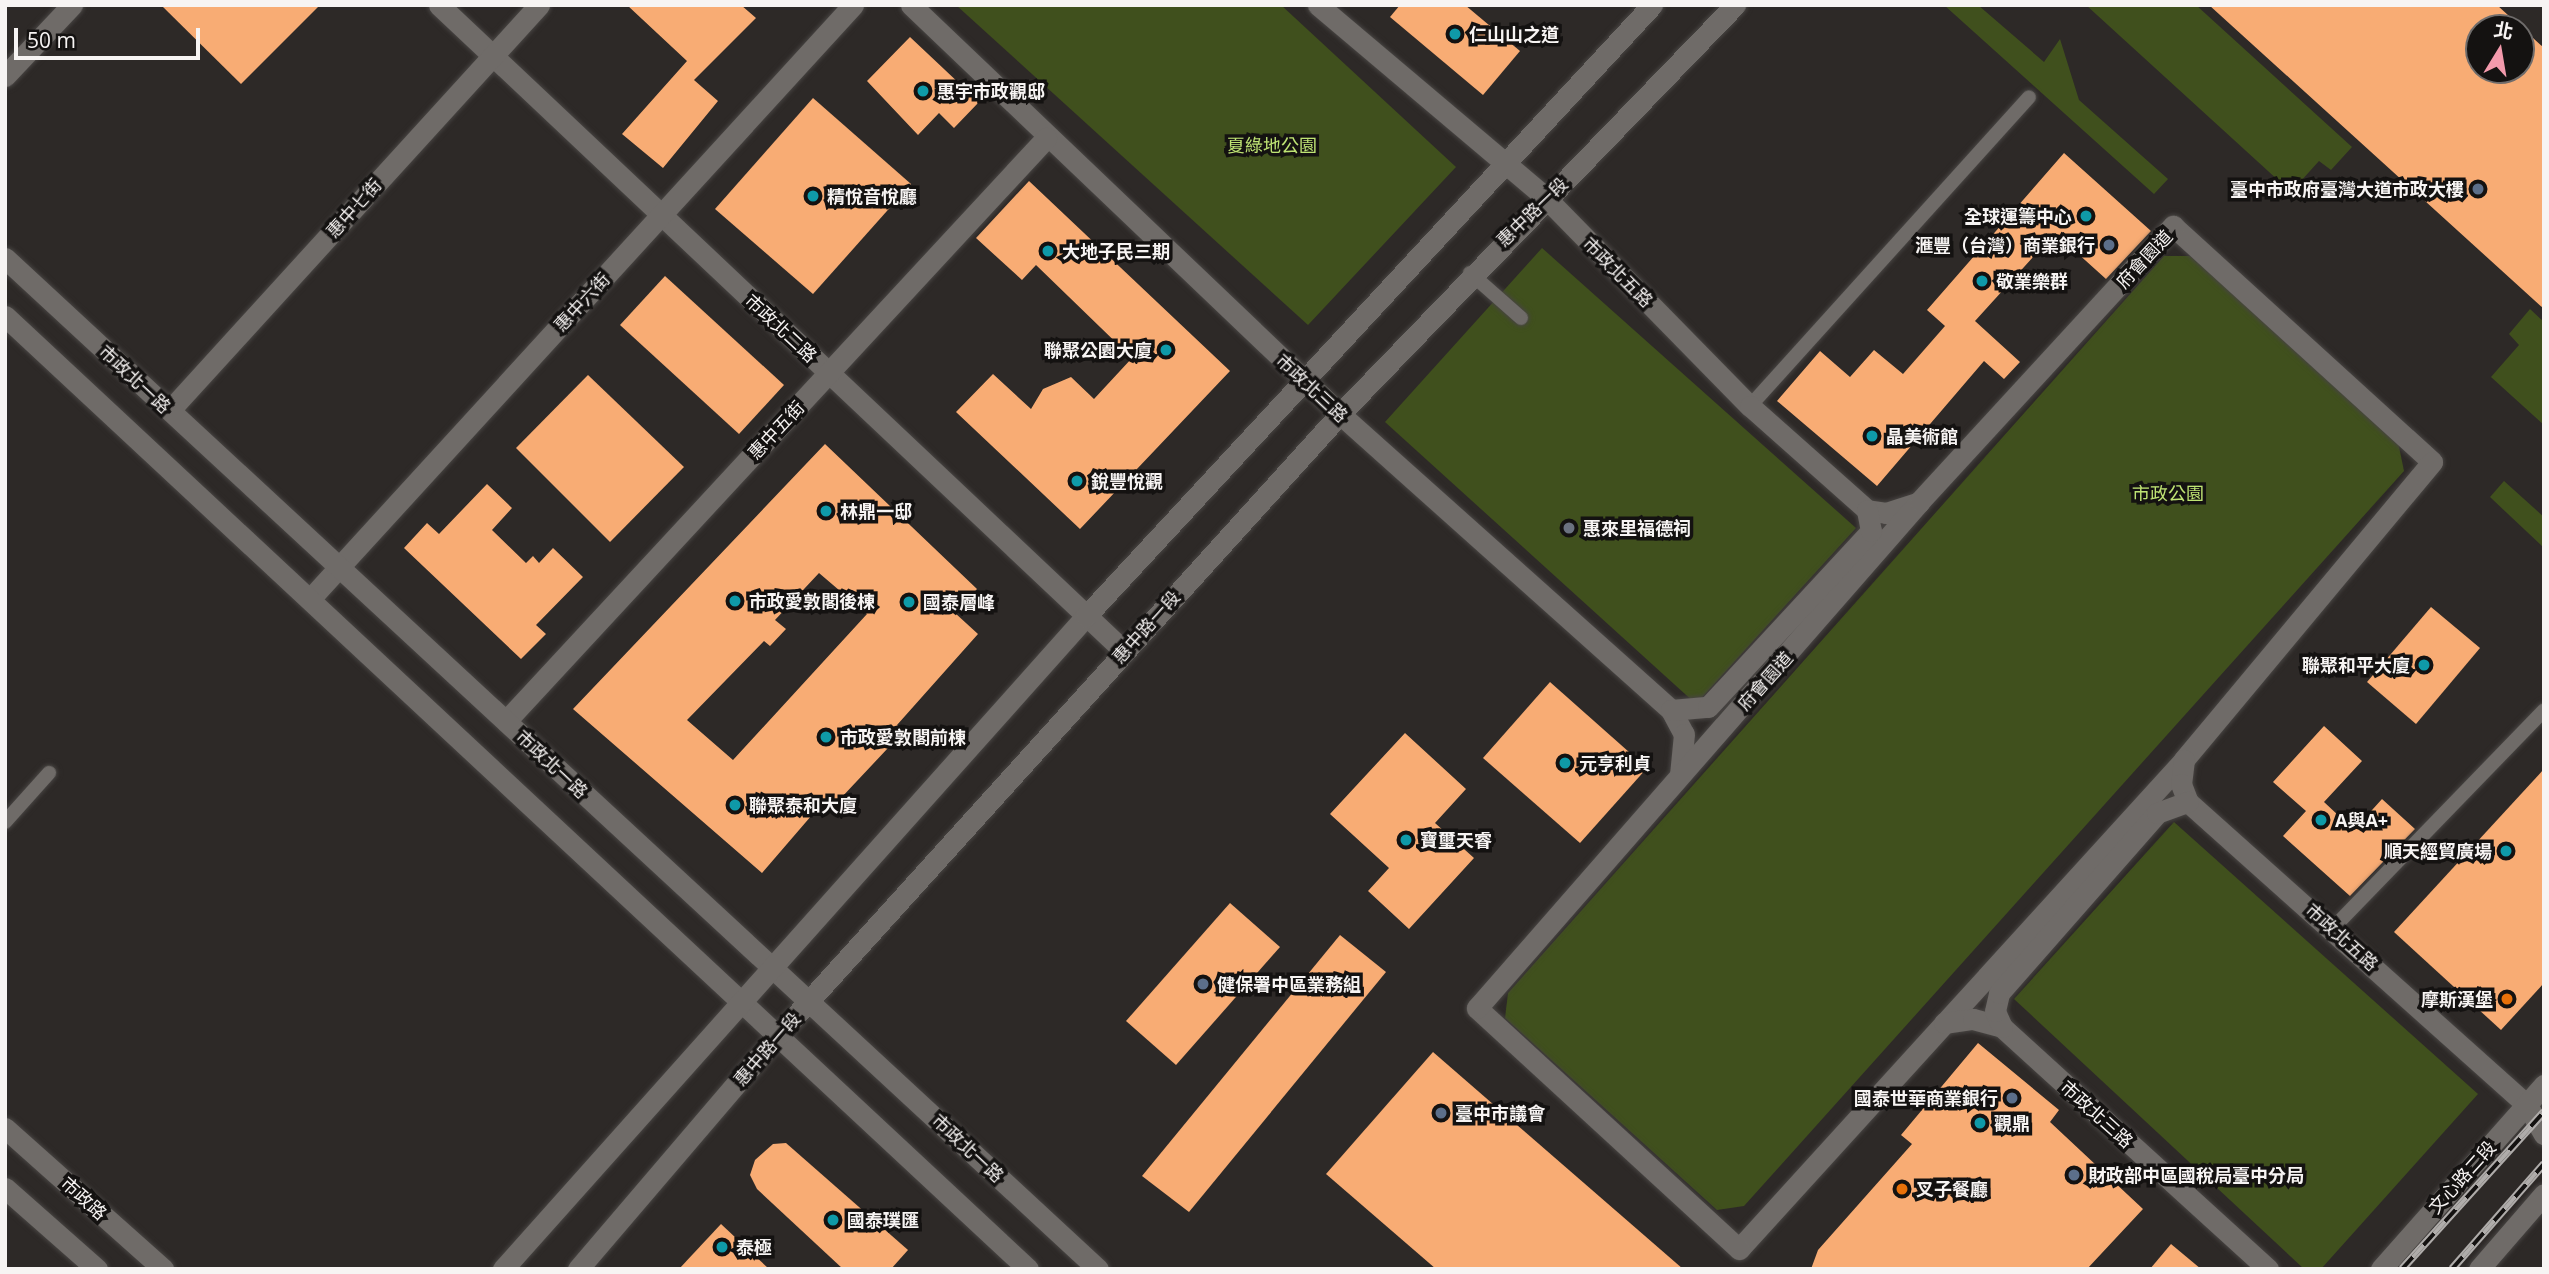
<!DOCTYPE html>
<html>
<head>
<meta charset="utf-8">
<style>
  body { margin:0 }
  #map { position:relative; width:2549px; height:1274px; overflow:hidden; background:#2d2927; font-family:"Open Sans","Noto Sans TC",sans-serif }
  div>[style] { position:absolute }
  .green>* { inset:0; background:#40501d }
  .building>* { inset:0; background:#f8ac74 }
  .roads { filter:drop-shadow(0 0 2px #474442) drop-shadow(0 0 2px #474442) }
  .lane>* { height:14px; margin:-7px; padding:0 7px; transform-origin:7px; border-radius:7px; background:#6f6b68 }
  .street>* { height:21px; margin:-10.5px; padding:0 10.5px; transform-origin:10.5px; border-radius:10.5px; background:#6f6b68 }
  .secondary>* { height:21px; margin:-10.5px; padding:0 10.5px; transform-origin:10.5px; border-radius:10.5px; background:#6f6b68 }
  .rail>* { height:8px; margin-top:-4px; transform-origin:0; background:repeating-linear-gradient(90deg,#141211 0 16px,#afacaa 0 32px); box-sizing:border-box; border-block:2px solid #afacaa }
  .dots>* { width:19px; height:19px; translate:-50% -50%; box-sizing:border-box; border:4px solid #141211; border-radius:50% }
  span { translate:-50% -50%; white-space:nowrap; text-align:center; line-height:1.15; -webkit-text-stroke:7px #141211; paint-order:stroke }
  .poi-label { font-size:18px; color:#f7f4f3; font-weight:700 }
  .left { translate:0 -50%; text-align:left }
  .right { translate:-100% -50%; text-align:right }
  .park-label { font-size:18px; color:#bfe474 }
  .street-label { font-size:18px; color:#f7f4f3 }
  .frame { position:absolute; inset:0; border:7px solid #f7f4f3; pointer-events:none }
  .north { position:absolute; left:2465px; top:14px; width:70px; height:70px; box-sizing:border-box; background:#141211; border:2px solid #6f6c6b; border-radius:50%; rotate:11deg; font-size:19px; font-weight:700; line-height:28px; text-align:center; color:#f7f4f3 }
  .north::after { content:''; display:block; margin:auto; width:24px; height:32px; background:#f39aac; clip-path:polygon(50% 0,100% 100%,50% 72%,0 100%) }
  .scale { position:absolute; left:14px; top:28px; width:186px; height:32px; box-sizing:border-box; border:4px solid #f7f4f3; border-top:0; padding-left:9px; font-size:21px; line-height:24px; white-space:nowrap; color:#f7f4f3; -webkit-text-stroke:5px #141211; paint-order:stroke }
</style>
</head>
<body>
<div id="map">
  <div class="green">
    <div style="clip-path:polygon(956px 5px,1281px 5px,1456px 167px,1308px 325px)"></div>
    <div style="clip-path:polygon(1944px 5px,1978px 5px,2044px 62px,2060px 39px,2079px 100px,2168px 179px,2154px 194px)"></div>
    <div style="clip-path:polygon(2086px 5px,2196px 5px,2352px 147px,2331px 170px,2319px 161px,2291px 192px)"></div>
    <div style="clip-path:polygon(1542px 248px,1856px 528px,1696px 704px,1385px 422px)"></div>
    <div style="clip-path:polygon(2164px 256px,2190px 256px,2397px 437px,2404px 471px,1744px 1206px,1717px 1210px,1505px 1018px,1508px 993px)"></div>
    <div style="clip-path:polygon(2530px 309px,2544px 322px,2544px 425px,2491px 377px,2519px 345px,2509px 334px)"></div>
    <div style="clip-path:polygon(2504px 481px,2544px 517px,2544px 548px,2490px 497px)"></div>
    <div style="clip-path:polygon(2174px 822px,2478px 1094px,2321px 1269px,2304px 1269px,2014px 999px)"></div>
  </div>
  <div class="building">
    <div style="clip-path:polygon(161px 5px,320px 5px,241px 84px)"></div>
    <div style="clip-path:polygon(627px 5px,741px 5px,756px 18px,694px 80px,718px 101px,663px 168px,622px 134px,687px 61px)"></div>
    <div style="clip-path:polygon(1400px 5px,1465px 5px,1520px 51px,1483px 95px,1390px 17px)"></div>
    <div style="clip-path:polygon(evenodd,2209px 5px,2497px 5px,2544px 48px,2544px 309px,2209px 5px,2479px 28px,2521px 28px,2521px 70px,2479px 70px,2479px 28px)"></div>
    <div style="clip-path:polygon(910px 37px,979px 102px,954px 128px,939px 113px,918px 135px,867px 81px)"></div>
    <div style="clip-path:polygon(813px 98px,911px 184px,813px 294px,715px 209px)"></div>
    <div style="clip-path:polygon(2064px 153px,2151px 231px,2106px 279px,2055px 233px,1975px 321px,2020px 362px,2004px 379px,1984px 361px,1877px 486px,1777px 401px,1820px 351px,1850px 377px,1874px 350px,1903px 374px,1945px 326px,1927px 310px)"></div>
    <div style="clip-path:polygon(1029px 181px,1230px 371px,1080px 529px,956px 412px,993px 374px,1031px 409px,1043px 389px,1071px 377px,1094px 399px,1132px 358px,1036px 265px,1022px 280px,976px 238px)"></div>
    <div style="clip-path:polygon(665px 276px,784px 385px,739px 434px,620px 325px)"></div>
    <div style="clip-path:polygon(588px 375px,684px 467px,610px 542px,516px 448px)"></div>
    <div style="clip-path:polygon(evenodd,825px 444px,977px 589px,955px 613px,978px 634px,897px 725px,904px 731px,825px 815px,818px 808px,762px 873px,573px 709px,825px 444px,819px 573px,867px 614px,733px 760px,687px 720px,764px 641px,770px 646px,786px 629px,775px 620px,819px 573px)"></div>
    <div style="clip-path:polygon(487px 484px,512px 508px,492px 530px,526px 563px,533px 556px,539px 563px,553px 548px,583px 577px,536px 625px,546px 634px,521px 659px,404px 548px,427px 523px,439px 534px)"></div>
    <div style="clip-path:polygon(2431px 607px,2480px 648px,2416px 724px,2367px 682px)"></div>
    <div style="clip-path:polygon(1550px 682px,1647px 768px,1580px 843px,1483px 758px)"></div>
    <div style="clip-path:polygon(2324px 726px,2362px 761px,2324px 802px,2354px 830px,2382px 799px,2415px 829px,2350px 896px,2283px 836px,2306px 811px,2273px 782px)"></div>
    <div style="clip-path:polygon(1405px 733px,1466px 789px,1435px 823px,1474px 858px,1409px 929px,1368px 891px,1389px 868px,1330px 814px)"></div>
    <div style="clip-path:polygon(2544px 769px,2544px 983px,2501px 1030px,2394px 932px)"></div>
    <div style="clip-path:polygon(1230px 903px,1280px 947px,1176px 1065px,1126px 1021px)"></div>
    <div style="clip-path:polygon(1340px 935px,1386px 972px,1189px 1212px,1142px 1176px)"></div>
    <div style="clip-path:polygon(1978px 1043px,2059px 1110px,2050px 1122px,2143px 1209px,2087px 1269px,1811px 1269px,1818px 1250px,1912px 1144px,1901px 1135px)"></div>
    <div style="clip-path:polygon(1433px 1052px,1683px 1269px,1436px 1269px,1326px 1174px)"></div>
    <div style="clip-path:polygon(786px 1143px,908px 1250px,891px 1269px,843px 1269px,757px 1189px,750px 1175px,755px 1160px,773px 1144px)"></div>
    <div style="clip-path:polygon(721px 1224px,769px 1269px,679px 1269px)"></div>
    <div style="clip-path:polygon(2171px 1244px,2201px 1269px,2150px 1269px)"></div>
  </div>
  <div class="roads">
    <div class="lane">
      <div style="left:1470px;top:273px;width:68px;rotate:41.4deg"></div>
      <div style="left:1750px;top:406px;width:416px;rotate:-47.9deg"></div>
      <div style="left:5px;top:822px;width:66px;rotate:-48.1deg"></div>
      <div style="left:2333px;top:928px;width:303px;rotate:-45.9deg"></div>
    </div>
    <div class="street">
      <div style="left:439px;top:5px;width:942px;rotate:43.32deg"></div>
      <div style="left:911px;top:5px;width:593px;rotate:43.63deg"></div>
      <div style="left:1340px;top:414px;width:444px;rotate:41.8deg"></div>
      <div style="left:1671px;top:710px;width:27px;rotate:62deg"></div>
      <div style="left:1684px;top:734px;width:41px;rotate:95.6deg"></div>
      <div style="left:1318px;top:5px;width:299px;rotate:40.2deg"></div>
      <div style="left:1546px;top:198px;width:291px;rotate:45.6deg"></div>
      <div style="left:1750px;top:406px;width:157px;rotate:41.6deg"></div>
      <div style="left:1867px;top:510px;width:19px;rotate:9deg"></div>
      <div style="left:1886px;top:513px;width:35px;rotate:-18deg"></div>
      <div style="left:5px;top:76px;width:98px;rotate:-46.7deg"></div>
      <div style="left:2173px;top:226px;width:350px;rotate:42.3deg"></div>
      <div style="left:2432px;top:462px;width:388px;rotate:129.8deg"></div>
      <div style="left:2184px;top:760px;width:661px;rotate:132.3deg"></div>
      <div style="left:1739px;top:1249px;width:356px;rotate:-137.4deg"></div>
      <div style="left:1477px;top:1008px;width:673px;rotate:-48.85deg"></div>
      <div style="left:1920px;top:501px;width:374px;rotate:-47.4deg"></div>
      <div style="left:170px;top:410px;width:548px;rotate:-47.66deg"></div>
      <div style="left:310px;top:599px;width:805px;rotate:-47.57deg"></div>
      <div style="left:1671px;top:710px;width:37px;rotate:-5deg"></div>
      <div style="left:1708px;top:707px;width:240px;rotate:-47.2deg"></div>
      <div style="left:1871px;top:531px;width:21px;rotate:-101deg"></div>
      <div style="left:506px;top:721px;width:795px;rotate:-47.19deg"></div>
      <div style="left:2184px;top:760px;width:24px;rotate:97deg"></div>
      <div style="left:2181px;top:784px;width:19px;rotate:69deg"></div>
      <div style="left:2188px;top:802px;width:455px;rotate:41.8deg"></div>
      <div style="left:2527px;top:1105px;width:34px;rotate:60deg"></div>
      <div style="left:1944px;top:1023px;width:29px;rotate:-8deg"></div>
      <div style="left:1973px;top:1019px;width:30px;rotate:15deg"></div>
      <div style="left:2002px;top:1027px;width:360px;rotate:42.3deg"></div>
      <div style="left:2002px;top:1027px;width:17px;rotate:-114deg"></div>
      <div style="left:1995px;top:1011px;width:18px;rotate:-77deg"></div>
      <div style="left:1999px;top:993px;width:240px;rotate:-48.7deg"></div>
      <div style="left:2157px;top:813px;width:33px;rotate:-20deg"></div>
    </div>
    <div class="secondary">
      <div style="left:5px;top:258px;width:1489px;rotate:42.77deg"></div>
      <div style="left:5px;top:316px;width:1398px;rotate:42.97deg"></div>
      <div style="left:5px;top:1128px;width:212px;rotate:41.7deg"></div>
      <div style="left:5px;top:1188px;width:123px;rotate:41.4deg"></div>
      <div style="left:503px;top:1269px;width:875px;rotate:-48.24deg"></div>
      <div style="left:1086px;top:616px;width:833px;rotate:-47.19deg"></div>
      <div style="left:578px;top:1269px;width:309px;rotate:-49.5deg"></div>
      <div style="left:779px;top:1034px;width:836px;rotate:-47.86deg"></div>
      <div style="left:1340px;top:414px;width:569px;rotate:-46deg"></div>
      <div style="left:2381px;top:1269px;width:246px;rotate:-48.5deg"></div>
      <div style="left:2479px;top:1269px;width:99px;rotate:-49.1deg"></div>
    </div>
  </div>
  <div class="rail">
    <div style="left:2402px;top:1269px;width:212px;rotate:-47.9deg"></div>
    <div style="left:2452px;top:1269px;width:140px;rotate:-48.8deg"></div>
  </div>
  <div class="dots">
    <div style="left:1455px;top:34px;background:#0f9aa8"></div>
    <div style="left:923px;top:91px;background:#0f9aa8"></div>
    <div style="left:2478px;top:189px;background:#5c6f8a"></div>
    <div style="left:813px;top:196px;background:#0f9aa8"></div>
    <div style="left:2086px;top:216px;background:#0f9aa8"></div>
    <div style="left:2109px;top:245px;background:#5c6f8a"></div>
    <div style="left:1048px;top:251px;background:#0f9aa8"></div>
    <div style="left:1982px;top:281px;background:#0f9aa8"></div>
    <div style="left:1166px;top:350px;background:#0f9aa8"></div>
    <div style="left:1872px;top:436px;background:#0f9aa8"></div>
    <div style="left:1077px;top:481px;background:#0f9aa8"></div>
    <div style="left:826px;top:511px;background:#0f9aa8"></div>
    <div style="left:1569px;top:528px;background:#6b7280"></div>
    <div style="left:735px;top:601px;background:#0f9aa8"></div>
    <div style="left:909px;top:602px;background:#0f9aa8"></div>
    <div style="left:2424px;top:665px;background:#0f9aa8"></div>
    <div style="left:826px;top:737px;background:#0f9aa8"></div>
    <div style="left:1565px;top:763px;background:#0f9aa8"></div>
    <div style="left:735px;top:805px;background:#0f9aa8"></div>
    <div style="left:2321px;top:820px;background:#0f9aa8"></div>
    <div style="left:1406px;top:840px;background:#0f9aa8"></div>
    <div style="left:2506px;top:851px;background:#0f9aa8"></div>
    <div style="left:1203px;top:984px;background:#5c6f8a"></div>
    <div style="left:2507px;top:999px;background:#e8710a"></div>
    <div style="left:2012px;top:1098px;background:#5c6f8a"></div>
    <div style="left:1441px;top:1113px;background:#5c6f8a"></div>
    <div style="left:1980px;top:1123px;background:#0f9aa8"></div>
    <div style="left:2074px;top:1175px;background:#5c6f8a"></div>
    <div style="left:1902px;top:1189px;background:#e8710a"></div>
    <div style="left:833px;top:1220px;background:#0f9aa8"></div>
    <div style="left:722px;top:1247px;background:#0f9aa8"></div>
  </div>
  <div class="poi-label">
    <span class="left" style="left:1469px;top:34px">仁山山之道</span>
    <span class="left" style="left:937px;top:91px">惠宇市政觀邸</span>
    <span class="right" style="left:2464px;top:189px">臺中市政府臺灣大道市政大樓</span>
    <span class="left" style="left:827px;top:196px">精悅音悅廳</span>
    <span class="right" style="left:2072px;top:216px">全球運籌中心</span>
    <span class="right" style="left:2095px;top:245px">滙豐（台灣）商業銀行</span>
    <span class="left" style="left:1062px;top:251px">大地子民三期</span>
    <span class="left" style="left:1996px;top:281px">敬業樂群</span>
    <span class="right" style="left:1152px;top:350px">聯聚公園大廈</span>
    <span class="left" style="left:1886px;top:436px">晶美術館</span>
    <span class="left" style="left:1091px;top:481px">銳豐悅觀</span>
    <span class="left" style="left:840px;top:511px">林鼎一邸</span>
    <span class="left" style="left:1583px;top:528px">惠來里福德祠</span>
    <span class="left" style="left:749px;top:601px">市政愛敦閣後棟</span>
    <span class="left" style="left:923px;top:602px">國泰層峰</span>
    <span class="right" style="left:2410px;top:665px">聯聚和平大廈</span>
    <span class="left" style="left:840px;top:737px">市政愛敦閣前棟</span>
    <span class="left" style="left:1579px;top:763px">元亨利貞</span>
    <span class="left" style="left:749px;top:805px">聯聚泰和大廈</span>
    <span class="left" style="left:2335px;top:820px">A與A+</span>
    <span class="left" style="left:1420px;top:840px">寶璽天睿</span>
    <span class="right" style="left:2492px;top:851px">順天經貿廣場</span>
    <span class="left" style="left:1217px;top:984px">健保署中區業務組</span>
    <span class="right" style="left:2493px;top:999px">摩斯漢堡</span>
    <span class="right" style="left:1998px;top:1098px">國泰世華商業銀行</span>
    <span class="left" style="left:1455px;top:1113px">臺中市議會</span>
    <span class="left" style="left:1994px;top:1123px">觀鼎</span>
    <span class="left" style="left:2088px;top:1175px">財政部中區國稅局臺中分局</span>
    <span class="left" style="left:1916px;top:1189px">叉子餐廳</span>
    <span class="left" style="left:847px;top:1220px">國泰璞匯</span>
    <span class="left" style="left:736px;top:1247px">泰極</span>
  </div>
  <div class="park-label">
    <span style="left:1272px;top:145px">夏綠地公園</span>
    <span style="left:2168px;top:493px">市政公園</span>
  </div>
  <div class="street-label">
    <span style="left:354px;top:208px;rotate:-48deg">惠中七街</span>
    <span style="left:1532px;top:212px;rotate:-44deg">惠中路一段</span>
    <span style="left:2144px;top:259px;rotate:-47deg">府會園道</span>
    <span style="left:1618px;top:272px;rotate:45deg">市政北五路</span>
    <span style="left:582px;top:302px;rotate:-47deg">惠中六街</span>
    <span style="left:781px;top:328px;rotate:43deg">市政北二路</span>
    <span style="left:135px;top:379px;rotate:43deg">市政北一路</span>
    <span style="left:1312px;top:388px;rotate:43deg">市政北三路</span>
    <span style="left:776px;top:430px;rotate:-47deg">惠中五街</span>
    <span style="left:1146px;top:627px;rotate:-48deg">惠中路一段</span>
    <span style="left:1765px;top:681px;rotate:-48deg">府會園道</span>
    <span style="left:552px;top:764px;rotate:43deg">市政北一路</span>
    <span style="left:2342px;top:937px;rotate:42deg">市政北五路</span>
    <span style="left:767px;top:1049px;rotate:-49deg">惠中路一段</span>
    <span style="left:2097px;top:1114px;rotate:42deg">市政北三路</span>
    <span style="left:968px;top:1148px;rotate:43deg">市政北一路</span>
    <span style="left:2462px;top:1177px;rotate:-48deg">文心路二段</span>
    <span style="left:84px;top:1198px;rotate:42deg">市政路</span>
  </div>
  <div class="frame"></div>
  <div class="north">北</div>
  <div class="scale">50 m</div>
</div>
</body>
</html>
